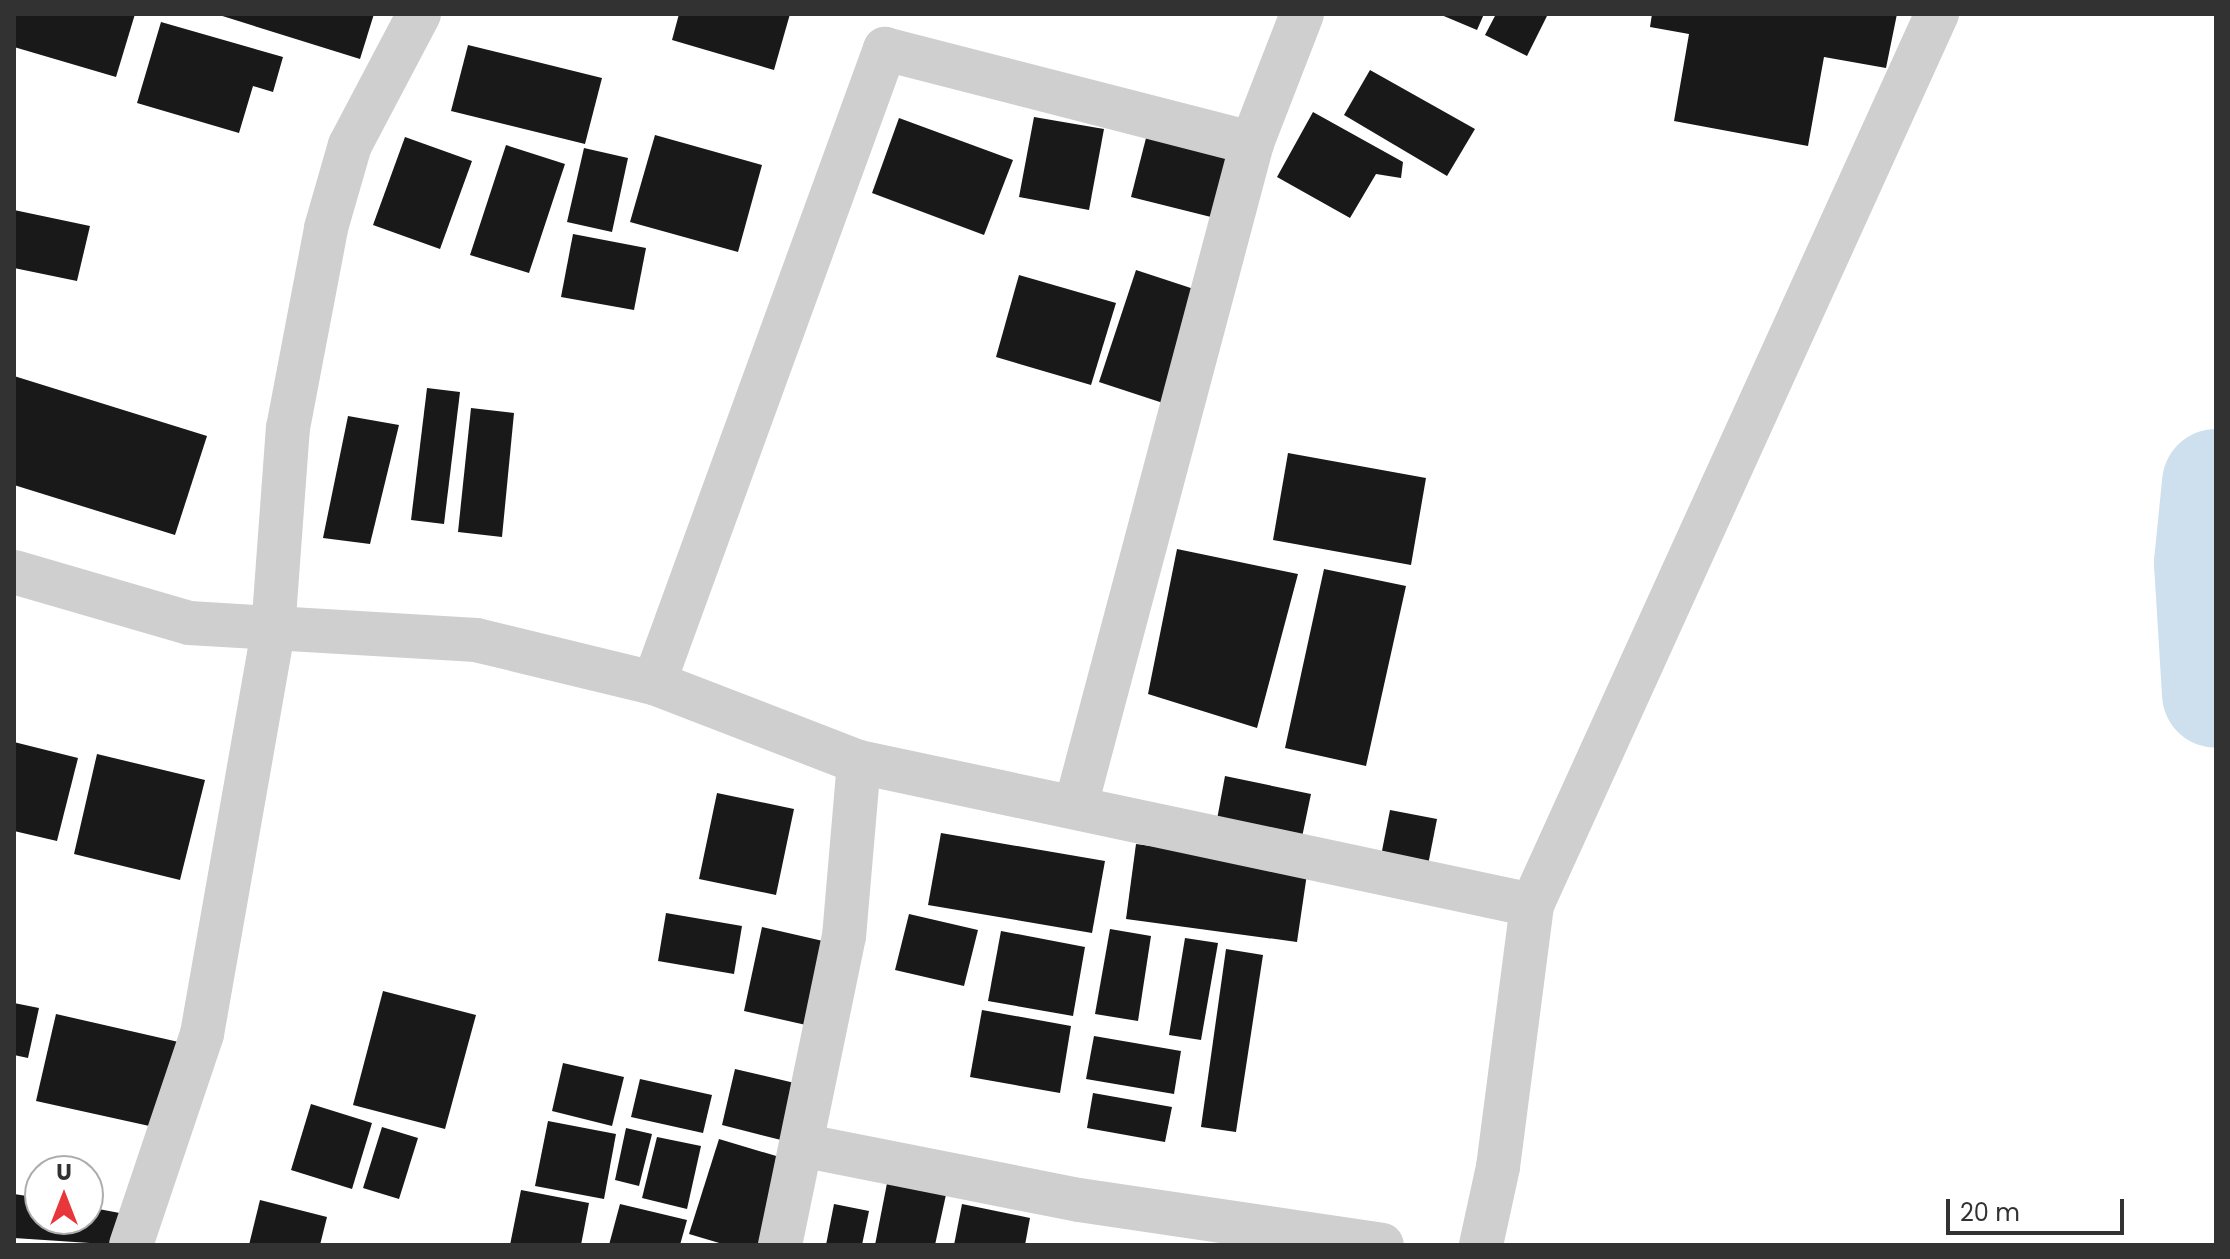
<!DOCTYPE html>
<html>
<head>
<meta charset="utf-8">
<style>
  body { margin:0 }
  #map { position:relative; width:2230px; height:1259px; overflow:hidden; background:#fff; font-family:Poppins,sans-serif }
  div>[style] { position:absolute }
  .river>* { height:108px; margin:-54px; padding:0 54px; transform-origin:54px; border-radius:54px; background:#cee0ee }
  .building>* { inset:0; background:#191919 }
  .street>* { height:44px; margin:-22px; padding:0 22px; transform-origin:22px; border-radius:22px; background:#cfcfcf }
  span { translate:-50% -50%; white-space:nowrap; text-align:center; line-height:1.15; -webkit-text-stroke:8px #fff; paint-order:stroke }
  .frame { position:absolute; inset:0; border:16px solid #323232; pointer-events:none }
  .north { position:absolute; left:24px; top:1155px; width:80px; height:80px; box-sizing:border-box; background:#fff; border:2px solid #adadad; border-radius:50%; rotate:0deg; font-size:22px; font-weight:700; line-height:32px; text-align:center; color:#323232 }
  .north::after { content:''; display:block; margin:auto; width:28px; height:36px; background:#e8363a; clip-path:polygon(50% 0,100% 100%,50% 72%,0 100%) }
  .scale { position:absolute; left:1946px; top:1199px; width:178px; height:36px; box-sizing:border-box; border:4px solid #323232; border-top:0; padding-left:10px; font-size:24px; line-height:28px; white-space:nowrap; color:#323232; -webkit-text-stroke:6px #fff; paint-order:stroke }
</style>
</head>
<body>
<div id="map">
  <div class="river">
    <div style="left:2216px;top:483px;width:80px;rotate:95.7deg"></div>
    <div style="left:2208px;top:563px;width:131px;rotate:86.5deg"></div>
  </div>
  <div class="building">
    <div style="clip-path:polygon(14px 14px,135px 14px,116px 77px,14px 47px)"></div>
    <div style="clip-path:polygon(216px 14px,374px 14px,360px 59px)"></div>
    <div style="clip-path:polygon(679px 14px,790px 14px,774px 70px,672px 40px)"></div>
    <div style="clip-path:polygon(1439px 14px,1484px 14px,1477px 30px)"></div>
    <div style="clip-path:polygon(1496px 14px,1548px 14px,1527px 56px,1485px 35px)"></div>
    <div style="clip-path:polygon(1652px 14px,1897px 14px,1886px 68px,1824px 57px,1808px 146px,1674px 121px,1689px 34px,1650px 27px)"></div>
    <div style="clip-path:polygon(161px 22px,283px 57px,273px 92px,253px 86px,239px 133px,137px 103px)"></div>
    <div style="clip-path:polygon(468px 45px,602px 78px,585px 144px,451px 111px)"></div>
    <div style="clip-path:polygon(1370px 70px,1475px 129px,1447px 176px,1344px 115px)"></div>
    <div style="clip-path:polygon(1313px 112px,1403px 162px,1401px 178px,1376px 174px,1350px 218px,1277px 177px)"></div>
    <div style="clip-path:polygon(1034px 117px,1104px 129px,1089px 210px,1019px 197px)"></div>
    <div style="clip-path:polygon(899px 118px,1013px 160px,984px 235px,872px 193px)"></div>
    <div style="clip-path:polygon(655px 135px,762px 165px,738px 252px,630px 222px)"></div>
    <div style="clip-path:polygon(405px 137px,472px 161px,440px 249px,373px 225px)"></div>
    <div style="clip-path:polygon(1146px 138px,1234px 159px,1219px 219px,1131px 197px)"></div>
    <div style="clip-path:polygon(506px 145px,565px 164px,529px 273px,470px 255px)"></div>
    <div style="clip-path:polygon(584px 148px,628px 158px,612px 232px,567px 222px)"></div>
    <div style="clip-path:polygon(14px 210px,90px 226px,77px 281px,14px 268px)"></div>
    <div style="clip-path:polygon(573px 234px,646px 248px,634px 310px,561px 297px)"></div>
    <div style="clip-path:polygon(1136px 270px,1203px 292px,1166px 404px,1099px 382px)"></div>
    <div style="clip-path:polygon(1019px 275px,1116px 303px,1091px 385px,996px 357px)"></div>
    <div style="clip-path:polygon(14px 376px,207px 436px,175px 535px,14px 485px)"></div>
    <div style="clip-path:polygon(427px 388px,460px 392px,444px 524px,411px 520px)"></div>
    <div style="clip-path:polygon(471px 408px,514px 413px,502px 537px,458px 532px)"></div>
    <div style="clip-path:polygon(348px 416px,399px 425px,370px 544px,323px 538px)"></div>
    <div style="clip-path:polygon(1288px 453px,1426px 478px,1411px 565px,1273px 540px)"></div>
    <div style="clip-path:polygon(1177px 549px,1298px 574px,1257px 728px,1148px 694px)"></div>
    <div style="clip-path:polygon(1324px 569px,1406px 586px,1366px 766px,1285px 748px)"></div>
    <div style="clip-path:polygon(14px 742px,78px 758px,57px 841px,14px 831px)"></div>
    <div style="clip-path:polygon(97px 754px,205px 780px,180px 880px,74px 854px)"></div>
    <div style="clip-path:polygon(1225px 776px,1311px 794px,1301px 842px,1216px 825px)"></div>
    <div style="clip-path:polygon(717px 793px,794px 809px,776px 895px,699px 879px)"></div>
    <div style="clip-path:polygon(1390px 810px,1437px 819px,1427px 870px,1380px 861px)"></div>
    <div style="clip-path:polygon(941px 833px,1105px 861px,1092px 933px,928px 905px)"></div>
    <div style="clip-path:polygon(1136px 844px,1308px 867px,1297px 942px,1126px 919px)"></div>
    <div style="clip-path:polygon(666px 913px,742px 926px,734px 974px,658px 961px)"></div>
    <div style="clip-path:polygon(909px 914px,978px 930px,964px 986px,895px 970px)"></div>
    <div style="clip-path:polygon(762px 927px,823px 941px,806px 1025px,744px 1011px)"></div>
    <div style="clip-path:polygon(1110px 929px,1151px 936px,1138px 1021px,1095px 1014px)"></div>
    <div style="clip-path:polygon(1001px 931px,1085px 947px,1073px 1016px,988px 1001px)"></div>
    <div style="clip-path:polygon(1185px 938px,1218px 943px,1201px 1040px,1169px 1035px)"></div>
    <div style="clip-path:polygon(1226px 949px,1263px 955px,1236px 1132px,1201px 1127px)"></div>
    <div style="clip-path:polygon(383px 991px,476px 1015px,445px 1129px,353px 1105px)"></div>
    <div style="clip-path:polygon(14px 1003px,39px 1008px,28px 1058px,14px 1055px)"></div>
    <div style="clip-path:polygon(982px 1010px,1071px 1026px,1060px 1093px,970px 1077px)"></div>
    <div style="clip-path:polygon(56px 1014px,183px 1043px,163px 1129px,36px 1101px)"></div>
    <div style="clip-path:polygon(1094px 1036px,1181px 1051px,1174px 1094px,1086px 1079px)"></div>
    <div style="clip-path:polygon(563px 1063px,624px 1077px,612px 1126px,552px 1111px)"></div>
    <div style="clip-path:polygon(735px 1069px,803px 1085px,789px 1142px,722px 1125px)"></div>
    <div style="clip-path:polygon(640px 1079px,712px 1095px,703px 1133px,631px 1117px)"></div>
    <div style="clip-path:polygon(1093px 1093px,1172px 1107px,1165px 1142px,1087px 1128px)"></div>
    <div style="clip-path:polygon(311px 1104px,372px 1123px,352px 1189px,291px 1170px)"></div>
    <div style="clip-path:polygon(548px 1121px,616px 1134px,604px 1199px,535px 1186px)"></div>
    <div style="clip-path:polygon(382px 1127px,418px 1138px,399px 1199px,363px 1188px)"></div>
    <div style="clip-path:polygon(626px 1128px,652px 1134px,639px 1186px,615px 1180px)"></div>
    <div style="clip-path:polygon(657px 1137px,701px 1146px,687px 1209px,642px 1198px)"></div>
    <div style="clip-path:polygon(719px 1139px,793px 1161px,767px 1245px,726px 1245px,689px 1234px)"></div>
    <div style="clip-path:polygon(888px 1178px,947px 1190px,935px 1245px,875px 1245px)"></div>
    <div style="clip-path:polygon(521px 1190px,589px 1203px,581px 1245px,510px 1245px)"></div>
    <div style="clip-path:polygon(14px 1194px,40px 1198px,40px 1219px,88px 1219px,88px 1207px,125px 1214px,120px 1245px,14px 1238px)"></div>
    <div style="clip-path:polygon(260px 1200px,327px 1217px,320px 1245px,249px 1245px)"></div>
    <div style="clip-path:polygon(620px 1204px,687px 1220px,680px 1245px,609px 1245px)"></div>
    <div style="clip-path:polygon(834px 1204px,869px 1211px,862px 1245px,826px 1245px)"></div>
    <div style="clip-path:polygon(962px 1204px,1030px 1218px,1025px 1245px,954px 1245px)"></div>
  </div>
  <div class="street">
    <div style="left:14px;top:572px;width:182px;rotate:16.2deg"></div>
    <div style="left:189px;top:623px;width:288px;rotate:3.4deg"></div>
    <div style="left:476px;top:640px;width:183px;rotate:13.6deg"></div>
    <div style="left:654px;top:683px;width:220px;rotate:21.1deg"></div>
    <div style="left:859px;top:762px;width:175px;rotate:94.9deg"></div>
    <div style="left:844px;top:936px;width:316px;rotate:101.7deg"></div>
    <div style="left:654px;top:683px;width:675px;rotate:-69.98deg"></div>
    <div style="left:885px;top:49px;width:379px;rotate:14.4deg"></div>
    <div style="left:1252px;top:143px;width:138px;rotate:-68.8deg"></div>
    <div style="left:859px;top:762px;width:688px;rotate:12deg"></div>
    <div style="left:1076px;top:805px;width:685px;rotate:-75.11deg"></div>
    <div style="left:801px;top:1145px;width:283px;rotate:11.2deg"></div>
    <div style="left:1079px;top:1200px;width:306px;rotate:8.4deg"></div>
    <div style="left:131px;top:1245px;width:223px;rotate:-71.4deg"></div>
    <div style="left:202px;top:1034px;width:409px;rotate:-80deg"></div>
    <div style="left:273px;top:631px;width:204px;rotate:-85.8deg"></div>
    <div style="left:288px;top:428px;width:204px;rotate:-79.2deg"></div>
    <div style="left:326px;top:228px;width:86px;rotate:-73.9deg"></div>
    <div style="left:350px;top:145px;width:148px;rotate:-62.2deg"></div>
    <div style="left:1481px;top:1245px;width:80px;rotate:-77.7deg"></div>
    <div style="left:1498px;top:1167px;width:264px;rotate:-82.6deg"></div>
    <div style="left:1532px;top:905px;width:979px;rotate:-65.56deg"></div>
  </div>
  <div class="frame"></div>
  <div class="north">U</div>
  <div class="scale">20 m</div>
</div>
</body>
</html>
